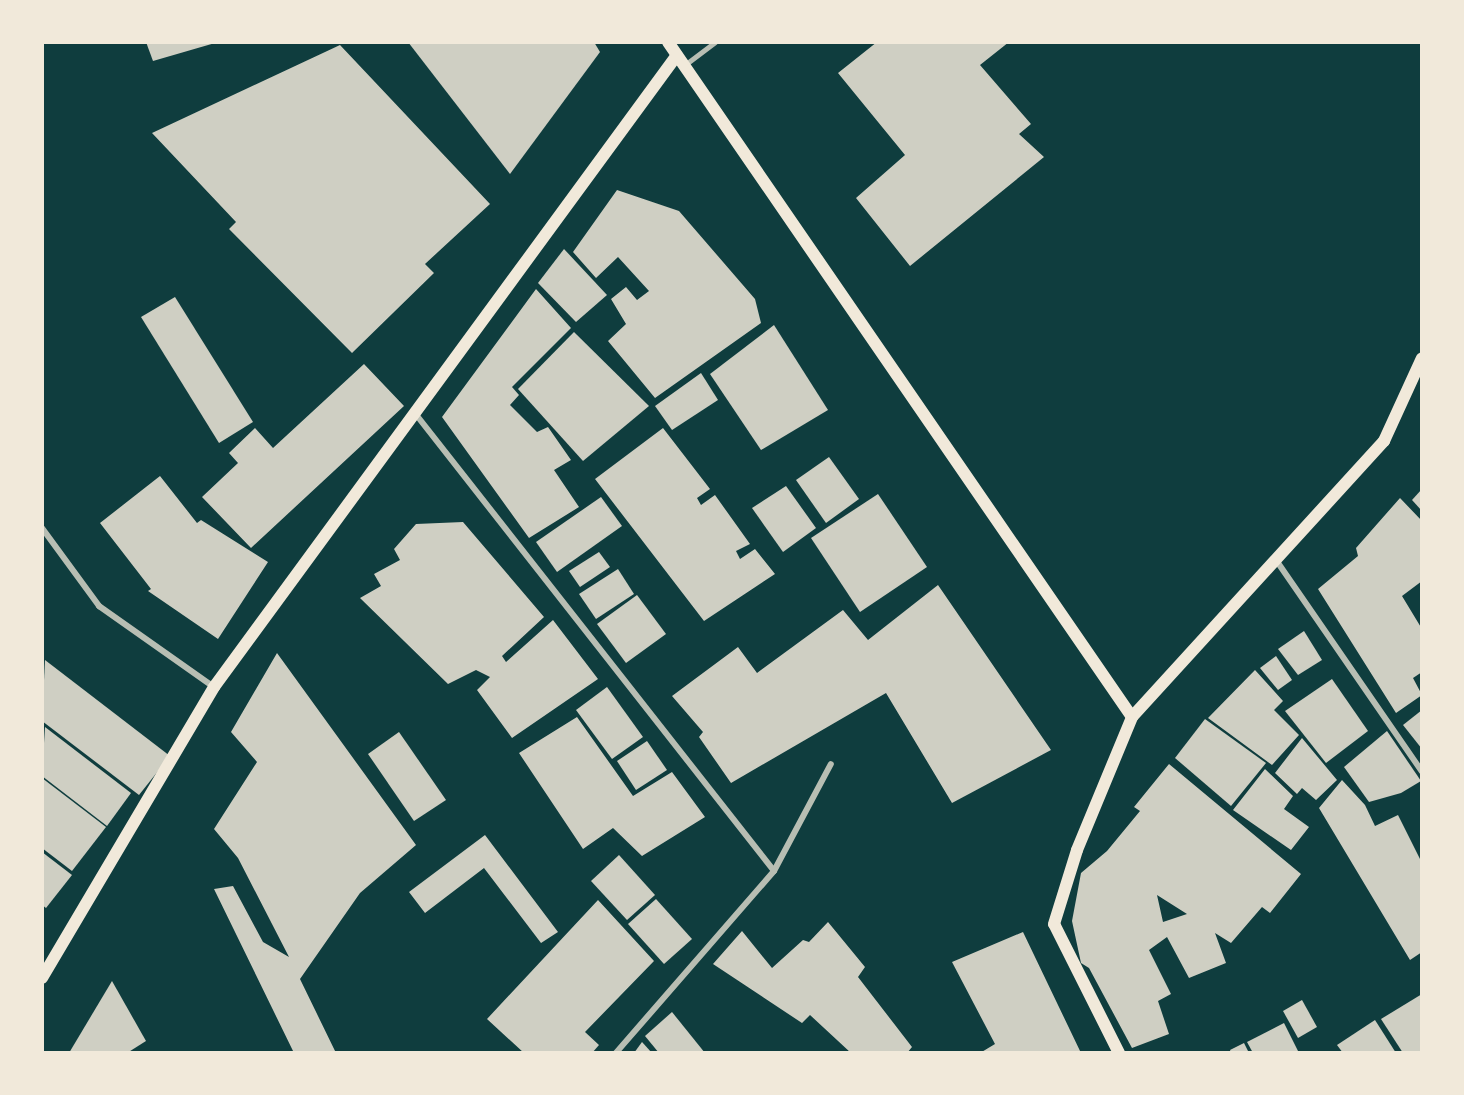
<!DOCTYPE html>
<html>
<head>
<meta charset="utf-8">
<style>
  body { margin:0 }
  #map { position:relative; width:1464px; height:1095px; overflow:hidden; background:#0f3d3e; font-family:"Golos Text",sans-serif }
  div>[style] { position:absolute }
  .building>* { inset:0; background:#cfcfc3 }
  .service>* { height:4.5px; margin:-2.25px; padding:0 2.25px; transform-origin:2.25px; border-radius:2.25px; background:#b8beb3 }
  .minor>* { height:6px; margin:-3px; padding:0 3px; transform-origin:3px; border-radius:3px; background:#b8beb3 }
  .secondary>* { height:12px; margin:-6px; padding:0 6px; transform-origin:6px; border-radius:6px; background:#f1e9da }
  span { translate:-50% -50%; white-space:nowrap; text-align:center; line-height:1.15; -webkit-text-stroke:6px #f1e9da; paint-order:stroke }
  .frame { position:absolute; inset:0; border:44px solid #f1e9da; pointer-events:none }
</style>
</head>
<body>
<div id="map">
  <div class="building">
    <div style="clip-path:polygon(146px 42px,215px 42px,215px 43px,153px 61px)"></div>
    <div style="clip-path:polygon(408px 42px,594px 42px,600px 52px,510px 174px)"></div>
    <div style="clip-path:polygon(877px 42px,1009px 42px,980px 65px,1031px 124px,1019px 134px,1044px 157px,910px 266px,856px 198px,905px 155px,838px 73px)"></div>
    <div style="clip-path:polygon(340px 45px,490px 204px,425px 264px,434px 273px,352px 353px,229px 229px,236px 222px,152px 133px)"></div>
    <div style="clip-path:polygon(617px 190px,679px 211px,755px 299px,761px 323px,655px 398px,608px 341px,626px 324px,611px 299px,626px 287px,637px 300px,649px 291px,618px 257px,596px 278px,573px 252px)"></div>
    <div style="clip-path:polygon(564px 249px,607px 295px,576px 322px,538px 283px)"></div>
    <div style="clip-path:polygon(536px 289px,571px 328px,512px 387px,519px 395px,510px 405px,537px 432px,548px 427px,571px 460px,554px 470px,579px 507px,529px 538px,442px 417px)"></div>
    <div style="clip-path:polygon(175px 297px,253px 422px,219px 443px,141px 317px)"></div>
    <div style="clip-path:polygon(774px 325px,828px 410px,761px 450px,710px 374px)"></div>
    <div style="clip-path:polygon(574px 332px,649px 406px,583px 461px,518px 389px)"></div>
    <div style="clip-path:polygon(364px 364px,404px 406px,251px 548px,202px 497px,238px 463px,229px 453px,255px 428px,273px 448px)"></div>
    <div style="clip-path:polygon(701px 373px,718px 400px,672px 430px,655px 406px)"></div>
    <div style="clip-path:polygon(663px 428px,710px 489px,697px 498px,701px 505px,715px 495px,750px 544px,736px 551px,740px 559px,755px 549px,775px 574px,704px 621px,595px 479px)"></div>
    <div style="clip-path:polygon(829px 457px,859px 499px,826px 523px,796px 480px)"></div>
    <div style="clip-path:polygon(160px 476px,197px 523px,201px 520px,268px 562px,218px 639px,148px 591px,151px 589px,100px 523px)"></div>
    <div style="clip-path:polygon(786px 486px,816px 528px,783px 552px,752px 508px)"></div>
    <div style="clip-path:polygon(1422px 489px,1422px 511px,1412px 500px)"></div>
    <div style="clip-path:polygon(878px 494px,927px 567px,860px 612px,811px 538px)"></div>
    <div style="clip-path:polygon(601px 497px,622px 526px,557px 572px,536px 542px)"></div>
    <div style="clip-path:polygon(1400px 498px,1422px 521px,1422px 581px,1402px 596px,1422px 629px,1422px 672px,1413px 678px,1422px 695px,1396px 713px,1318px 589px,1358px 556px,1356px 548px)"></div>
    <div style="clip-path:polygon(463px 522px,544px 617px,502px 656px,506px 662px,553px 620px,598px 679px,512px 738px,477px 690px,490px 677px,476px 670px,448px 684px,360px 598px,381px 586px,374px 574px,400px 560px,394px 549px,416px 524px)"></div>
    <div style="clip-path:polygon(599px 552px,610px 567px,580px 587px,569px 571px)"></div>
    <div style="clip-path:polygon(618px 569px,634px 594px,596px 619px,579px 594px)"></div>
    <div style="clip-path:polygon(938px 585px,1051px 750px,952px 803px,886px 693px,731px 783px,699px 737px,703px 732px,672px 696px,738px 647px,757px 673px,843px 610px,868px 640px)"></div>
    <div style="clip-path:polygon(637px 595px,666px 634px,626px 663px,597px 624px)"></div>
    <div style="clip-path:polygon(1304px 631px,1322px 660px,1298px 675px,1278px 649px)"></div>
    <div style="clip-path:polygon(277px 653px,416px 845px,360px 893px,300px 979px,336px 1053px,294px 1053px,214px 889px,233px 886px,263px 942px,289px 957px,238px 858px,214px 829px,257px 762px,231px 732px)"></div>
    <div style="clip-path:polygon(1276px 656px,1292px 680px,1278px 690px,1260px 668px)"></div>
    <div style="clip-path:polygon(45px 660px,170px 756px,139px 795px,42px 721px)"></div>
    <div style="clip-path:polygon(1255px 670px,1283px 701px,1274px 710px,1299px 735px,1272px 765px,1208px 718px)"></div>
    <div style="clip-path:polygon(1332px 679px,1368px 731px,1326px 763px,1285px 711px)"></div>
    <div style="clip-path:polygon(607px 687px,643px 737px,612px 759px,576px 710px)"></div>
    <div style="clip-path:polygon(1422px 710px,1422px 749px,1403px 725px)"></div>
    <div style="clip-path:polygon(577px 717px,633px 796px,672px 772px,705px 817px,642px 856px,613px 828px,583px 849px,519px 753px)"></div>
    <div style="clip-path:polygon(1205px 719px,1266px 763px,1231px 806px,1175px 758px)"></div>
    <div style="clip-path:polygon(45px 727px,131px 793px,107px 826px,42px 776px)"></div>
    <div style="clip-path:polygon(1387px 731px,1421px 781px,1401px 793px,1369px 802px,1344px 767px)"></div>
    <div style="clip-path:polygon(399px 732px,446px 800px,414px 821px,368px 754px)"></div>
    <div style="clip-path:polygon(1302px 738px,1337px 780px,1316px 800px,1302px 788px,1297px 794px,1275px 773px)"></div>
    <div style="clip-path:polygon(647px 741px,667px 770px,636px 790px,617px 761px)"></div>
    <div style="clip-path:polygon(evenodd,1169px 764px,1301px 874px,1270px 913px,1262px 907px,1231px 943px,1215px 933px,1226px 963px,1189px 978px,1167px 937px,1149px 950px,1171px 994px,1158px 1001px,1169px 1034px,1132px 1048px,1089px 968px,1081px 963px,1072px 921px,1081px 873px,1107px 851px,1140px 811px,1134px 807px,1169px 764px,1157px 895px,1187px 914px,1163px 922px,1157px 895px)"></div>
    <div style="clip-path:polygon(1265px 769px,1293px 796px,1284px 809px,1309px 827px,1291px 850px,1233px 810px)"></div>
    <div style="clip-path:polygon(42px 778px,106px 827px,72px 871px,42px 848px)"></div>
    <div style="clip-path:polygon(1342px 780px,1365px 805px,1375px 826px,1398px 815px,1422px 863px,1422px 952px,1410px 960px,1319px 808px)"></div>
    <div style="clip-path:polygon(485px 835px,558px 932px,541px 943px,484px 868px,425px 913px,409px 892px)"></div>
    <div style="clip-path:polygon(42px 852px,72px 875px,46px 908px,42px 905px)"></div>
    <div style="clip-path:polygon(619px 855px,655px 895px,627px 920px,591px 881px)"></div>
    <div style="clip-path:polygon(656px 899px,692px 939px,664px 964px,628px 924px)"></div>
    <div style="clip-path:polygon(598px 900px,654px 961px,585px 1032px,599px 1045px,592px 1053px,524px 1053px,487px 1019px)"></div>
    <div style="clip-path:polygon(828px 922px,865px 967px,858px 977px,912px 1047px,907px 1053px,851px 1053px,810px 1015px,802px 1023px,713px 964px,742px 931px,772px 968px,803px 940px,809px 942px)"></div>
    <div style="clip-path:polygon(1023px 932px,1081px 1053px,980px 1053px,995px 1044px,952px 962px)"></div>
    <div style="clip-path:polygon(112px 981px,146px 1041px,127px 1053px,69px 1053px)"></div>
    <div style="clip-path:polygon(1422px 994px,1422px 1053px,1403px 1053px,1381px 1019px)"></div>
    <div style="clip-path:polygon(1302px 1000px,1317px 1027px,1298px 1038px,1283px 1011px)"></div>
    <div style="clip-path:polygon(672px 1012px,705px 1053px,659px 1053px,645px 1036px)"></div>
    <div style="clip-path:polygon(1375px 1020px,1396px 1053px,1343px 1053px,1337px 1045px)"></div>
    <div style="clip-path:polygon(1284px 1023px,1299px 1053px,1253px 1053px,1247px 1042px)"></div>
    <div style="clip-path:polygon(642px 1042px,652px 1053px,634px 1053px)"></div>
    <div style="clip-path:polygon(1244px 1043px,1249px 1053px,1231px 1053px,1230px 1050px)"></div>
  </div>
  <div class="service">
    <div style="left:686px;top:64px;width:36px;rotate:-37deg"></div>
  </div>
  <div class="minor">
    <div style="left:414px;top:412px;width:583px;rotate:51.89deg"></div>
    <div style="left:774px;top:871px;width:241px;rotate:131deg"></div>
    <div style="left:42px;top:528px;width:97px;rotate:53.8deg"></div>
    <div style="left:99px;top:606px;width:141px;rotate:35.2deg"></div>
    <div style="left:1276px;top:560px;width:257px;rotate:55.4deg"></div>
    <div style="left:774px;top:871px;width:121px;rotate:-62deg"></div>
  </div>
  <div class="secondary">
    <div style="left:668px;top:42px;width:819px;rotate:55.5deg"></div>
    <div style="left:42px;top:978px;width:338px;rotate:-59.4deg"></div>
    <div style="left:214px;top:687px;width:783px;rotate:-53.77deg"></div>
    <div style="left:1119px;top:1053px;width:144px;rotate:-116.7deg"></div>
    <div style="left:1054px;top:924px;width:77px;rotate:-72.7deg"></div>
    <div style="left:1077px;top:850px;width:144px;rotate:-67.5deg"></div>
    <div style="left:1132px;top:717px;width:374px;rotate:-47.6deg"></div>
    <div style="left:1384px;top:441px;width:91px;rotate:-65.4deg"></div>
  </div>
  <div class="frame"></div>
</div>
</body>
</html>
